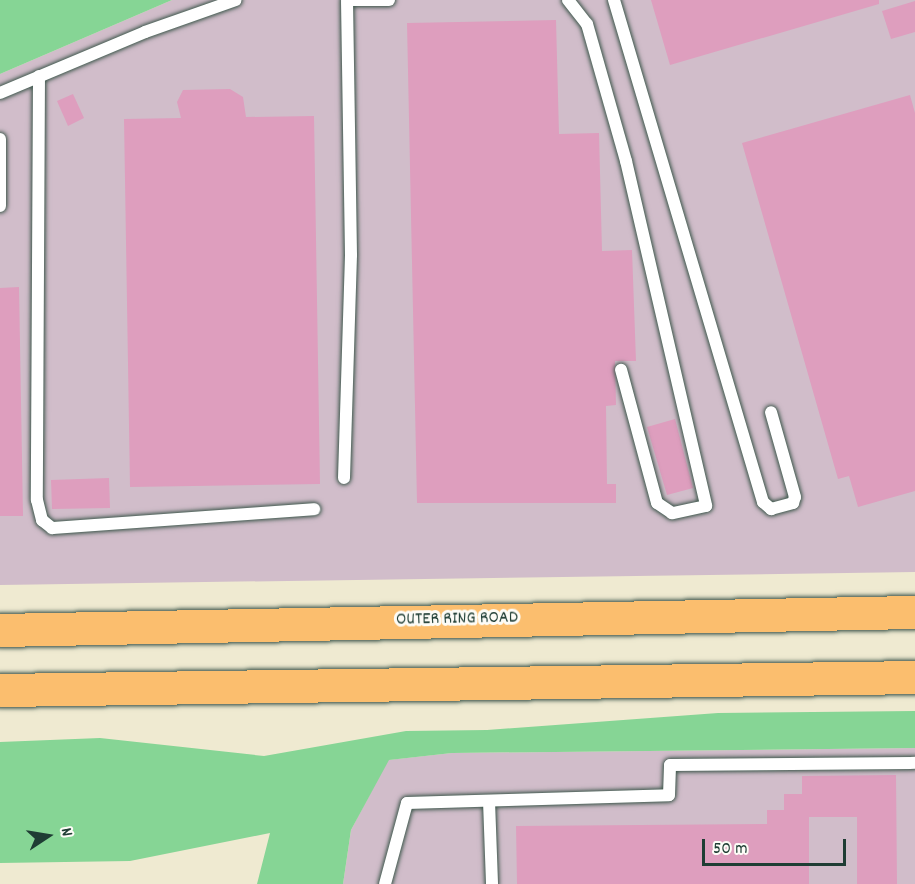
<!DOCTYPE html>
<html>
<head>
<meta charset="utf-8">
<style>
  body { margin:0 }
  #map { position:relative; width:915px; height:884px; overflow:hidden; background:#efead1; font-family:Dekko,sans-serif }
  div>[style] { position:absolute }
  .industrial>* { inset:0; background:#d1bdca }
  .green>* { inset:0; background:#86d595 }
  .building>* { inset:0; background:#de9ebe }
  .roads { filter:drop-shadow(0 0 2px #3e574c) drop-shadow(0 0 2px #3e574c) }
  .service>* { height:12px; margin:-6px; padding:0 6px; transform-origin:6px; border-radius:6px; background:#fff }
  .motorway>* { height:33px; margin:-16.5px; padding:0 16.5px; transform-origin:16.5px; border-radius:16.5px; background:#fbbe6e }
  span { translate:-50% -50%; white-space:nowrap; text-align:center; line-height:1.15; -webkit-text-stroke:6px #fdfcf7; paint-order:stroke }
  .street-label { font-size:18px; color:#1f3d34 }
  .north { position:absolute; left:18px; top:806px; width:60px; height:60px; -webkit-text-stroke:4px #fdfcf7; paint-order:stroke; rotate:78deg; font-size:16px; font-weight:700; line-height:24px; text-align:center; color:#1f3d34 }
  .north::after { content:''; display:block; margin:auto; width:21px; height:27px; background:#1f3d34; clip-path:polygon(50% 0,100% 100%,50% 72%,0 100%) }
  .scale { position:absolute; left:702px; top:839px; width:144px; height:27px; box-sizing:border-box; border:3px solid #1f3d34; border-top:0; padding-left:8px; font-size:18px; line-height:21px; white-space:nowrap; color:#1f3d34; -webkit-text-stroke:4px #fdfcf7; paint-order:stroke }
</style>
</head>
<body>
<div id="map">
  <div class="industrial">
    <div style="clip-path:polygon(172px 0,915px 0,915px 572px,0 585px,0 74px)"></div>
    <div style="clip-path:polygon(915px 748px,915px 884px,343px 884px,351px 830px,388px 760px,452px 753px)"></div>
  </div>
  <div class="green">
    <div style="clip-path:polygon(0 0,172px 0,0 74px)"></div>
    <div style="clip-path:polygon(915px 711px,915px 748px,452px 753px,389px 760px,351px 830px,343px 884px,257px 884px,270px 833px,130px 861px,0 863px,0 742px,100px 738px,264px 756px,406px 731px,487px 730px,718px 713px)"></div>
  </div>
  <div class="building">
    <div style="clip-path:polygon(651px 0,879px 0,879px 4px,670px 65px)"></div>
    <div style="clip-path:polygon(915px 1px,915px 32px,891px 39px,882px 11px)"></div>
    <div style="clip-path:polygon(556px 20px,559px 134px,599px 133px,602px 251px,632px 250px,636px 361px,615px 361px,616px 405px,606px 406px,607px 484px,616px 484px,616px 503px,417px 503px,407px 23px)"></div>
    <div style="clip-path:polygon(230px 89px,243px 97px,246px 117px,314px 116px,320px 484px,130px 487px,124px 119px,181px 118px,177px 102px,183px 90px)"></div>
    <div style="clip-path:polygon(73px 94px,84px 118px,68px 126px,57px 101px)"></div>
    <div style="clip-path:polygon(910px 95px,915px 113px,915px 491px,858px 507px,849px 476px,838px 479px,742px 143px)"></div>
    <div style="clip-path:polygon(19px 287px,23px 516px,0 516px,0 288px)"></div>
    <div style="clip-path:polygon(675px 419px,693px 488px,667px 495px,647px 427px)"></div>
    <div style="clip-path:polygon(109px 478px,110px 508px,52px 509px,51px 480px)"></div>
    <div style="clip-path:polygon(896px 775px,897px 884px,857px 884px,857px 817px,809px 817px,809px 884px,517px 884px,516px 826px,767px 824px,767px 810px,784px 810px,784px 794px,802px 794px,802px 776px)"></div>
  </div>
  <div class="roads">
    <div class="service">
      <div style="left:347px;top:0;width:42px"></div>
      <div style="left:568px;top:0;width:31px;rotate:52deg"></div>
      <div style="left:587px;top:24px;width:142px;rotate:74.1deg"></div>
      <div style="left:626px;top:161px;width:354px;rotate:76.9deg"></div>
      <div style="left:706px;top:506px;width:35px;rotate:168deg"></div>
      <div style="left:672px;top:513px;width:18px;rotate:-146deg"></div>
      <div style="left:657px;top:503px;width:138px;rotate:-105.1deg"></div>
      <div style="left:614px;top:0;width:524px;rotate:73.47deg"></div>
      <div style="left:763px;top:502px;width:11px;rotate:41deg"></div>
      <div style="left:771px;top:509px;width:23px;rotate:-15deg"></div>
      <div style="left:793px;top:503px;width:6px;rotate:-72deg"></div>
      <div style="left:795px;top:497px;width:88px;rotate:-105.8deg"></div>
      <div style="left:39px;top:76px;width:424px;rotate:90.3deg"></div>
      <div style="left:37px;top:500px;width:21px;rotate:76deg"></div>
      <div style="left:42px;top:520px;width:13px;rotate:39deg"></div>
      <div style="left:52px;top:528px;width:263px;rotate:-4.1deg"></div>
      <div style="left:0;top:93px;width:157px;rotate:-22.8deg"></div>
      <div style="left:145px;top:32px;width:96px;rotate:-19.4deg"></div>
      <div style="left:0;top:139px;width:67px;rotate:90deg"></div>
      <div style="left:344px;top:478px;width:223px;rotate:-88.2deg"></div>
      <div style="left:351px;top:255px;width:253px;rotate:-90.9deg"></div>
      <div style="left:489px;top:801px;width:83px;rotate:87.9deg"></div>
      <div style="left:385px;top:884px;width:84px;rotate:-74.8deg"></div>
      <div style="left:407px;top:803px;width:262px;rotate:-1.7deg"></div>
      <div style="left:669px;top:795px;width:30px;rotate:-88deg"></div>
      <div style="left:670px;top:765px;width:245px;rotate:-0.5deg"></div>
    </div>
    <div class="motorway">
      <div style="left:0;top:630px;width:915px;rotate:-1.13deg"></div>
      <div style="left:0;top:690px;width:915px;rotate:-0.81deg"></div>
    </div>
  </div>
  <div class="street-label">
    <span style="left:457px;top:620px;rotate:-1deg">OUTER RING ROAD</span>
  </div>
  <div class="north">N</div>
  <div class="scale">50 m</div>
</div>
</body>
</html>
